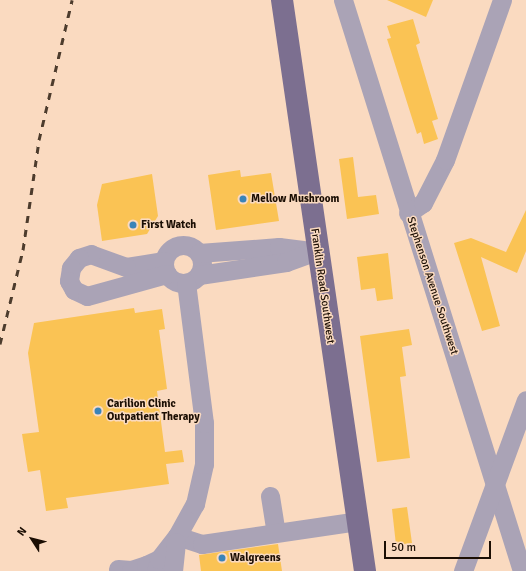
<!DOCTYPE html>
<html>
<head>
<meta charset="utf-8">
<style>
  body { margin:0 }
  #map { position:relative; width:526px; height:571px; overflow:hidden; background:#fadac0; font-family:Signika,sans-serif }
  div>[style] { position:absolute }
  .building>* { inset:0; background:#fac354 }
  .minor>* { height:19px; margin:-9.5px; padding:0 9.5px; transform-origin:9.5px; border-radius:9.5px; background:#aaa3b6 }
  .minor>.ring { margin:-9.5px; padding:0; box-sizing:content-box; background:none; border:19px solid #aaa3b6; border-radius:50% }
  .major>* { height:22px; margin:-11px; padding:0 11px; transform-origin:11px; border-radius:11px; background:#7c6f90 }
  .rail>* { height:3px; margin-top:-1.5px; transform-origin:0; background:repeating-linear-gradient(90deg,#4d3c2d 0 7px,transparent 0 14px) }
  .dots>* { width:11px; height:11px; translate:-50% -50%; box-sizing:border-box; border:2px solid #fadac0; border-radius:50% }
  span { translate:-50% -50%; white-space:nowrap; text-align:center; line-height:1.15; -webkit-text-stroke:3px #fadac0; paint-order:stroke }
  .poi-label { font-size:11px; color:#1b0e03; font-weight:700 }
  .left { translate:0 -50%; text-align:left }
  .street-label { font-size:11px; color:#1b0e03 }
  .north { position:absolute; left:12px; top:519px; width:40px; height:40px; -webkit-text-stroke:3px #fadac0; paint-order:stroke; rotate:306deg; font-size:11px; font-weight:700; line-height:16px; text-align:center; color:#1b0e03 }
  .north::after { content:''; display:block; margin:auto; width:14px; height:18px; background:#1b0e03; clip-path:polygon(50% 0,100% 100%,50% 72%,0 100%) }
  .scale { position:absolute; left:384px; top:541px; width:107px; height:18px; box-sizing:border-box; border:2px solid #1b0e03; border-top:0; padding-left:5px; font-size:12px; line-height:14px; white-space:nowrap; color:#1b0e03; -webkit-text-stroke:3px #fadac0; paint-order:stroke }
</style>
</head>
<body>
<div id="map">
  <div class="building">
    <div style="clip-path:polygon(387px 0,433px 0,426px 17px)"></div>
    <div style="clip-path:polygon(413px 19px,420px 43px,416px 45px,438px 119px,432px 121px,438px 139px,424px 144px,421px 132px,417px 134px,387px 39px,391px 38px,387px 26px)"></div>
    <div style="clip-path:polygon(353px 157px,358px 197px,376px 195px,379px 214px,347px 219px,339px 159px)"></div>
    <div style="clip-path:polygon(240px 170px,241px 177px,271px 173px,279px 221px,216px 230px,208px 175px)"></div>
    <div style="clip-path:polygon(152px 174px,158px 216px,147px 234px,102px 241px,97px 205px,102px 184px)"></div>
    <div style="clip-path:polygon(526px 210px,526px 251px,517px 273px,481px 257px,500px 326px,482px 331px,454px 243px,471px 238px,506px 252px)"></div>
    <div style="clip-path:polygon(388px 253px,393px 299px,377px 301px,375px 288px,361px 290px,357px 257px)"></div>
    <div style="clip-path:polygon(134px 308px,135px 313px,162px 309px,165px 329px,159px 330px,167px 389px,157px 391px,165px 452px,182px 450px,184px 462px,166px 464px,169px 484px,66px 498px,68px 508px,46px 511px,40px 470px,28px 472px,22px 434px,39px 432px,28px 353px,34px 323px)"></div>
    <div style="clip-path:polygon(409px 329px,412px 345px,402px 347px,406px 376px,400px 377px,410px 458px,377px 462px,360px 336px)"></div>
    <div style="clip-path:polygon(407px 507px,412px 543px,396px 545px,392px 509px)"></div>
    <div style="clip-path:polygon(278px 544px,282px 571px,201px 571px,199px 555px)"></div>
  </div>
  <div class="minor">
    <div style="left:343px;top:0;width:598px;rotate:72.59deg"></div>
    <div style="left:408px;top:213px;width:18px;rotate:-34deg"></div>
    <div style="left:423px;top:203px;width:48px;rotate:-62.9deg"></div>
    <div style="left:445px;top:160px;width:170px;rotate:-70.4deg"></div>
    <div class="ring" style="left:164px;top:245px;width:19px;height:19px"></div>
    <div style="left:199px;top:253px;width:80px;rotate:-4.3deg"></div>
    <div style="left:279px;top:247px;width:34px;rotate:7deg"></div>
    <div style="left:164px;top:261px;width:38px;rotate:171deg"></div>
    <div style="left:126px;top:267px;width:37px;rotate:-160deg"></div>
    <div style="left:91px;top:254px;width:13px;rotate:162deg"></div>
    <div style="left:79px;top:258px;width:13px;rotate:129deg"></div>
    <div style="left:71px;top:268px;width:13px;rotate:99deg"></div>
    <div style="left:69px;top:281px;width:10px;rotate:61deg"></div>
    <div style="left:74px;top:290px;width:14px;rotate:25deg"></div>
    <div style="left:87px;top:296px;width:83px;rotate:-15.4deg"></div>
    <div style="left:199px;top:275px;width:88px;rotate:-8.5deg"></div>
    <div style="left:286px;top:262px;width:33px;rotate:-20deg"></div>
    <div style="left:270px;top:496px;width:36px;rotate:81deg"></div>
    <div style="left:177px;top:536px;width:26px;rotate:18deg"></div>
    <div style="left:202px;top:544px;width:157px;rotate:-8.4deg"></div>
    <div style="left:118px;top:569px;width:13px;rotate:4deg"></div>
    <div style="left:131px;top:570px;width:16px;rotate:-18deg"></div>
    <div style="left:146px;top:565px;width:23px;rotate:-25deg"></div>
    <div style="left:156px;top:571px;width:12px;rotate:-76deg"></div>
    <div style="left:159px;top:559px;width:29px;rotate:-52deg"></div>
    <div style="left:177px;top:536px;width:37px;rotate:-61deg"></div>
    <div style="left:195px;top:504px;width:41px;rotate:-77.3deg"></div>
    <div style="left:204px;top:464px;width:41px;rotate:-90deg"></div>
    <div style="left:204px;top:423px;width:141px;rotate:-97.3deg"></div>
    <div style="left:173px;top:571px;width:29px;rotate:-84deg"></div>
    <div style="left:463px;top:571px;width:182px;rotate:-69.8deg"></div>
  </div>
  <div class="major">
    <div style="left:282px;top:0;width:577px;rotate:81.73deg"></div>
  </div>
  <div class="rail">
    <div style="left:0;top:344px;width:97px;rotate:-76.3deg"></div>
    <div style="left:23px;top:250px;width:111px;rotate:-81.7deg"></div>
    <div style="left:39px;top:140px;width:144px;rotate:-76.7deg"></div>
  </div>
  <div class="dots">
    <div style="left:243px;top:199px;background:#3a84b8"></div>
    <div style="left:133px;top:225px;background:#3a84b8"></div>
    <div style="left:98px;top:411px;background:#3a84b8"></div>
    <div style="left:222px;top:558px;background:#3a84b8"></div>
  </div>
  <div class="poi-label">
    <span class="left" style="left:251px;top:199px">Mellow Mushroom</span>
    <span class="left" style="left:141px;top:225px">First Watch</span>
    <span class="left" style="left:107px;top:411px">Carilion Clinic<br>Outpatient Therapy</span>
    <span class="left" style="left:230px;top:558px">Walgreens</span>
  </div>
  <div class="street-label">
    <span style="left:322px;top:286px;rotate:82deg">Franklin Road Southwest</span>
    <span style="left:432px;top:286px;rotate:72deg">Stephenson Avenue Southwest</span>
  </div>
  <div class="north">N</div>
  <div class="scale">50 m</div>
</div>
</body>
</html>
